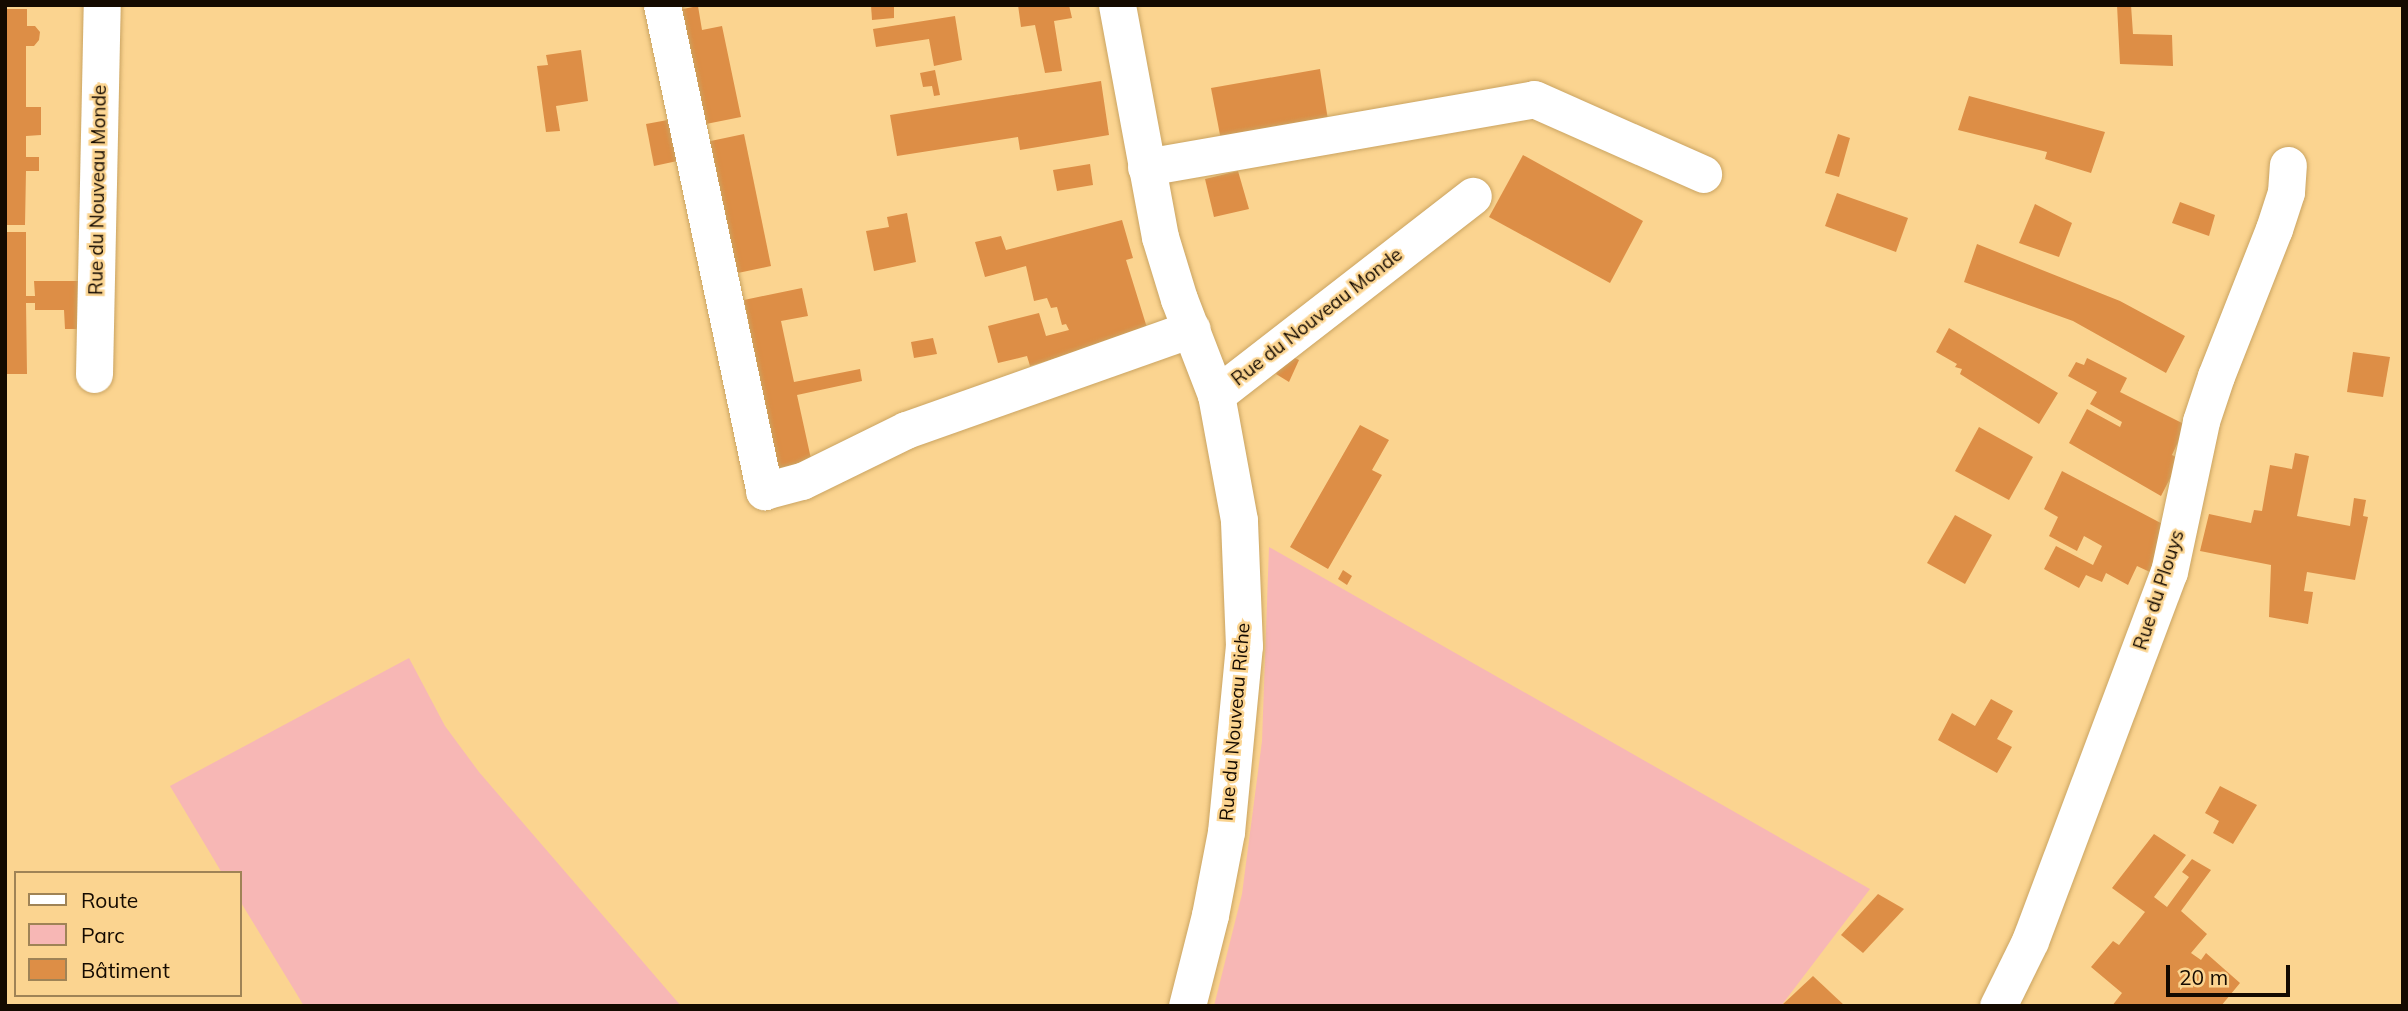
<!DOCTYPE html>
<html>
<head>
<meta charset="utf-8">
<style>
  body { margin:0 }
  #map { position:relative; width:2408px; height:1011px; overflow:hidden; background:#fbd490; font-family:Mulish,sans-serif }
  div>[style] { position:absolute }
  .green>* { inset:0; background:#f7b7b5 }
  .building>* { inset:0; background:#dd8e46 }
  .roads { filter:drop-shadow(0 0 2px #caa462) drop-shadow(0 0 2px #caa462) }
  .street>* { height:37px; margin:-18.5px; padding:0 18.5px; transform-origin:18.5px; border-radius:18.5px; background:#fff }
  span { translate:-50% -50%; white-space:nowrap; text-align:center; line-height:1.15; -webkit-text-stroke:5px #fbd490; paint-order:stroke }
  .street-label { font-size:19px; color:#140a00 }
  .frame { position:absolute; inset:0; border:7px solid #140a00; pointer-events:none }
  .legend { position:absolute; left:14px; top:871px; width:228px; height:126px; box-sizing:border-box; background:#fbd490; border:2px solid #9f8356; margin:0; padding:9px 12px; list-style:none; font-size:21px; color:#140a00 }
  .legend li { display:flex; align-items:center; gap:14px; height:35px }
  .legend b { width:35px; border:2px solid #9f8356 }
  .scale { position:absolute; left:2166px; top:965px; width:124px; height:32px; box-sizing:border-box; border:4px solid #140a00; border-top:0; padding-left:9px; font-size:21px; line-height:24px; white-space:nowrap; color:#140a00; -webkit-text-stroke:5px #fbd490; paint-order:stroke }
</style>
</head>
<body>
<div id="map">
  <div class="green">
    <div style="clip-path:polygon(1269px 547px,1870px 889px,1781px 1006px,1214px 1006px,1242px 894px,1262px 741px)"></div>
    <div style="clip-path:polygon(409px 658px,445px 726px,479px 772px,681px 1006px,304px 1006px,240px 901px,240px 873px,222px 873px,170px 786px)"></div>
  </div>
  <div class="building">
    <div style="clip-path:polygon(871px 5px,894px 5px,894px 18px,872px 20px)"></div>
    <div style="clip-path:polygon(1018px 5px,1069px 5px,1072px 18px,1054px 21px,1062px 71px,1045px 73px,1035px 25px,1021px 27px)"></div>
    <div style="clip-path:polygon(2117px 5px,2131px 5px,2133px 34px,2172px 35px,2173px 66px,2120px 64px)"></div>
    <div style="clip-path:polygon(698px 6px,702px 30px,722px 26px,741px 117px,701px 125px,678px 10px)"></div>
    <div style="clip-path:polygon(5px 9px,27px 9px,27px 26px,35px 26px,40px 32px,39px 40px,34px 46px,26px 46px,26px 107px,41px 107px,41px 135px,26px 136px,26px 157px,39px 157px,39px 171px,26px 171px,25px 225px,5px 225px)"></div>
    <div style="clip-path:polygon(955px 16px,962px 60px,934px 66px,929px 39px,876px 47px,873px 29px)"></div>
    <div style="clip-path:polygon(581px 50px,588px 101px,556px 106px,560px 131px,546px 132px,537px 66px,548px 65px,546px 55px)"></div>
    <div style="clip-path:polygon(1320px 69px,1328px 120px,1221px 140px,1211px 88px)"></div>
    <div style="clip-path:polygon(935px 70px,940px 95px,934px 96px,932px 86px,923px 87px,920px 73px)"></div>
    <div style="clip-path:polygon(1101px 81px,1109px 135px,1020px 150px,1018px 137px,897px 156px,890px 115px)"></div>
    <div style="clip-path:polygon(1969px 96px,2105px 132px,2091px 173px,2045px 159px,2047px 152px,1958px 130px)"></div>
    <div style="clip-path:polygon(673px 119px,682px 160px,654px 166px,646px 124px)"></div>
    <div style="clip-path:polygon(744px 134px,771px 266px,733px 274px,706px 142px)"></div>
    <div style="clip-path:polygon(1838px 134px,1850px 138px,1839px 177px,1825px 173px)"></div>
    <div style="clip-path:polygon(1523px 155px,1643px 221px,1610px 283px,1489px 217px)"></div>
    <div style="clip-path:polygon(1090px 164px,1093px 185px,1057px 191px,1053px 170px)"></div>
    <div style="clip-path:polygon(1238px 171px,1249px 209px,1214px 217px,1205px 179px)"></div>
    <div style="clip-path:polygon(1837px 193px,1908px 218px,1896px 252px,1825px 226px)"></div>
    <div style="clip-path:polygon(2180px 202px,2215px 215px,2209px 236px,2172px 223px)"></div>
    <div style="clip-path:polygon(2035px 204px,2072px 223px,2059px 257px,2019px 243px)"></div>
    <div style="clip-path:polygon(907px 213px,916px 262px,874px 271px,866px 231px,889px 227px,887px 217px)"></div>
    <div style="clip-path:polygon(1122px 220px,1133px 258px,1126px 260px,1148px 331px,1030px 366px,1027px 356px,998px 363px,988px 326px,1039px 313px,1046px 336px,1069px 330px,1066px 324px,1062px 325px,1057px 307px,1051px 308px,1047px 298px,1034px 301px,1026px 266px,985px 277px,975px 242px,1001px 236px,1006px 250px)"></div>
    <div style="clip-path:polygon(5px 232px,26px 232px,26px 296px,35px 296px,34px 281px,85px 281px,86px 329px,65px 329px,64px 310px,35px 310px,35px 303px,26px 303px,27px 374px,5px 374px)"></div>
    <div style="clip-path:polygon(1977px 244px,2120px 301px,2185px 336px,2166px 373px,2073px 321px,1964px 282px)"></div>
    <div style="clip-path:polygon(802px 288px,808px 316px,781px 321px,794px 382px,860px 369px,862px 381px,797px 395px,813px 468px,773px 476px,742px 327px,749px 325px,744px 300px)"></div>
    <div style="clip-path:polygon(1949px 328px,2058px 393px,2039px 424px,1960px 374px,1962px 369px,1955px 367px,1957px 364px,1936px 352px)"></div>
    <div style="clip-path:polygon(933px 338px,937px 354px,914px 358px,911px 342px)"></div>
    <div style="clip-path:polygon(2353px 352px,2390px 357px,2383px 397px,2347px 392px)"></div>
    <div style="clip-path:polygon(1287px 354px,1299px 360px,1289px 382px,1276px 374px)"></div>
    <div style="clip-path:polygon(2087px 358px,2127px 378px,2120px 392px,2186px 425px,2172px 455px,2180px 459px,2161px 496px,2069px 443px,2087px 409px,2120px 427px,2122px 422px,2090px 404px,2097px 392px,2068px 376px,2076px 362px,2084px 365px)"></div>
    <div style="clip-path:polygon(1360px 425px,1389px 440px,1372px 470px,1382px 475px,1328px 569px,1290px 547px)"></div>
    <div style="clip-path:polygon(1979px 427px,2033px 457px,2009px 500px,1955px 471px)"></div>
    <div style="clip-path:polygon(2295px 453px,2309px 456px,2297px 516px,2350px 526px,2354px 498px,2366px 500px,2363px 516px,2368px 517px,2355px 580px,2307px 572px,2304px 591px,2313px 592px,2308px 624px,2269px 617px,2271px 565px,2200px 551px,2209px 514px,2251px 523px,2254px 510px,2262px 511px,2270px 465px,2292px 469px)"></div>
    <div style="clip-path:polygon(2062px 471px,2174px 530px,2152px 573px,2137px 566px,2128px 585px,2106px 573px,2102px 582px,2086px 575px,2079px 588px,2044px 569px,2056px 546px,2093px 565px,2102px 546px,2084px 536px,2077px 551px,2049px 536px,2058px 517px,2044px 509px)"></div>
    <div style="clip-path:polygon(1955px 515px,1992px 535px,1965px 584px,1927px 563px)"></div>
    <div style="clip-path:polygon(1343px 570px,1352px 576px,1347px 585px,1338px 579px)"></div>
    <div style="clip-path:polygon(1991px 699px,2013px 711px,1997px 739px,2012px 747px,1997px 773px,1938px 740px,1952px 713px,1975px 726px)"></div>
    <div style="clip-path:polygon(2220px 786px,2257px 805px,2233px 844px,2213px 833px,2219px 821px,2205px 813px)"></div>
    <div style="clip-path:polygon(2154px 834px,2186px 855px,2154px 897px,2167px 907px,2189px 877px,2182px 872px,2192px 859px,2211px 870px,2181px 911px,2207px 934px,2191px 953px,2201px 960px,2206px 953px,2240px 983px,2221px 1006px,2112px 1006px,2122px 993px,2091px 967px,2113px 941px,2119px 945px,2145px 912px,2112px 888px)"></div>
    <div style="clip-path:polygon(1878px 894px,1904px 909px,1863px 953px,1841px 935px)"></div>
    <div style="clip-path:polygon(1813px 976px,1845px 1006px,1781px 1006px)"></div>
  </div>
  <div class="roads">
    <div class="street">
      <div style="left:662px;top:5px;width:497px;rotate:78.1deg"></div>
      <div style="left:764px;top:491px;width:39px;rotate:-15deg"></div>
      <div style="left:802px;top:481px;width:116px;rotate:-26.1deg"></div>
      <div style="left:906px;top:430px;width:303px;rotate:-19.5deg"></div>
      <div style="left:1117px;top:5px;width:236px;rotate:79.5deg"></div>
      <div style="left:1160px;top:237px;width:65px;rotate:73deg"></div>
      <div style="left:1179px;top:299px;width:103px;rotate:68.9deg"></div>
      <div style="left:1216px;top:395px;width:325px;rotate:-37.8deg"></div>
      <div style="left:1146px;top:167px;width:394px;rotate:-9.9deg"></div>
      <div style="left:1534px;top:99px;width:185px;rotate:23.9deg"></div>
      <div style="left:94px;top:374px;width:369px;rotate:-88.8deg"></div>
      <div style="left:1187px;top:1006px;width:94px;rotate:-75.8deg"></div>
      <div style="left:1210px;top:915px;width:85px;rotate:-79.1deg"></div>
      <div style="left:1226px;top:832px;width:187px;rotate:-84.5deg"></div>
      <div style="left:1244px;top:646px;width:126px;rotate:-92.3deg"></div>
      <div style="left:1239px;top:520px;width:127px;rotate:-100.4deg"></div>
      <div style="left:1998px;top:1006px;width:72px;rotate:-63.8deg"></div>
      <div style="left:2030px;top:941px;width:394px;rotate:-69.4deg"></div>
      <div style="left:2169px;top:572px;width:154px;rotate:-78deg"></div>
      <div style="left:2201px;top:421px;width:47px;rotate:-71.6deg"></div>
      <div style="left:2216px;top:376px;width:158px;rotate:-68.5deg"></div>
      <div style="left:2274px;top:229px;width:39px;rotate:-72deg"></div>
      <div style="left:2286px;top:192px;width:27px;rotate:-86deg"></div>
    </div>
  </div>
  <div class="street-label">
    <span style="left:98px;top:190px;rotate:-89deg">Rue du Nouveau Monde</span>
    <span style="left:1317px;top:317px;rotate:-38deg">Rue du Nouveau Monde</span>
    <span style="left:2159px;top:590px;rotate:-72deg">Rue du Plouys</span>
    <span style="left:1235px;top:722px;rotate:-85deg">Rue du Nouveau Riche</span>
  </div>
  <div class="frame"></div>
  <ul class="legend">
  <li><b style="height:9px;background:#fff"></b>Route</li>
  <li><b style="height:19px;background:#f7b7b5"></b>Parc</li>
  <li><b style="height:19px;background:#dd8e46"></b>Bâtiment</li>
  </ul>
  <div class="scale">20 m</div>
</div>
</body>
</html>
